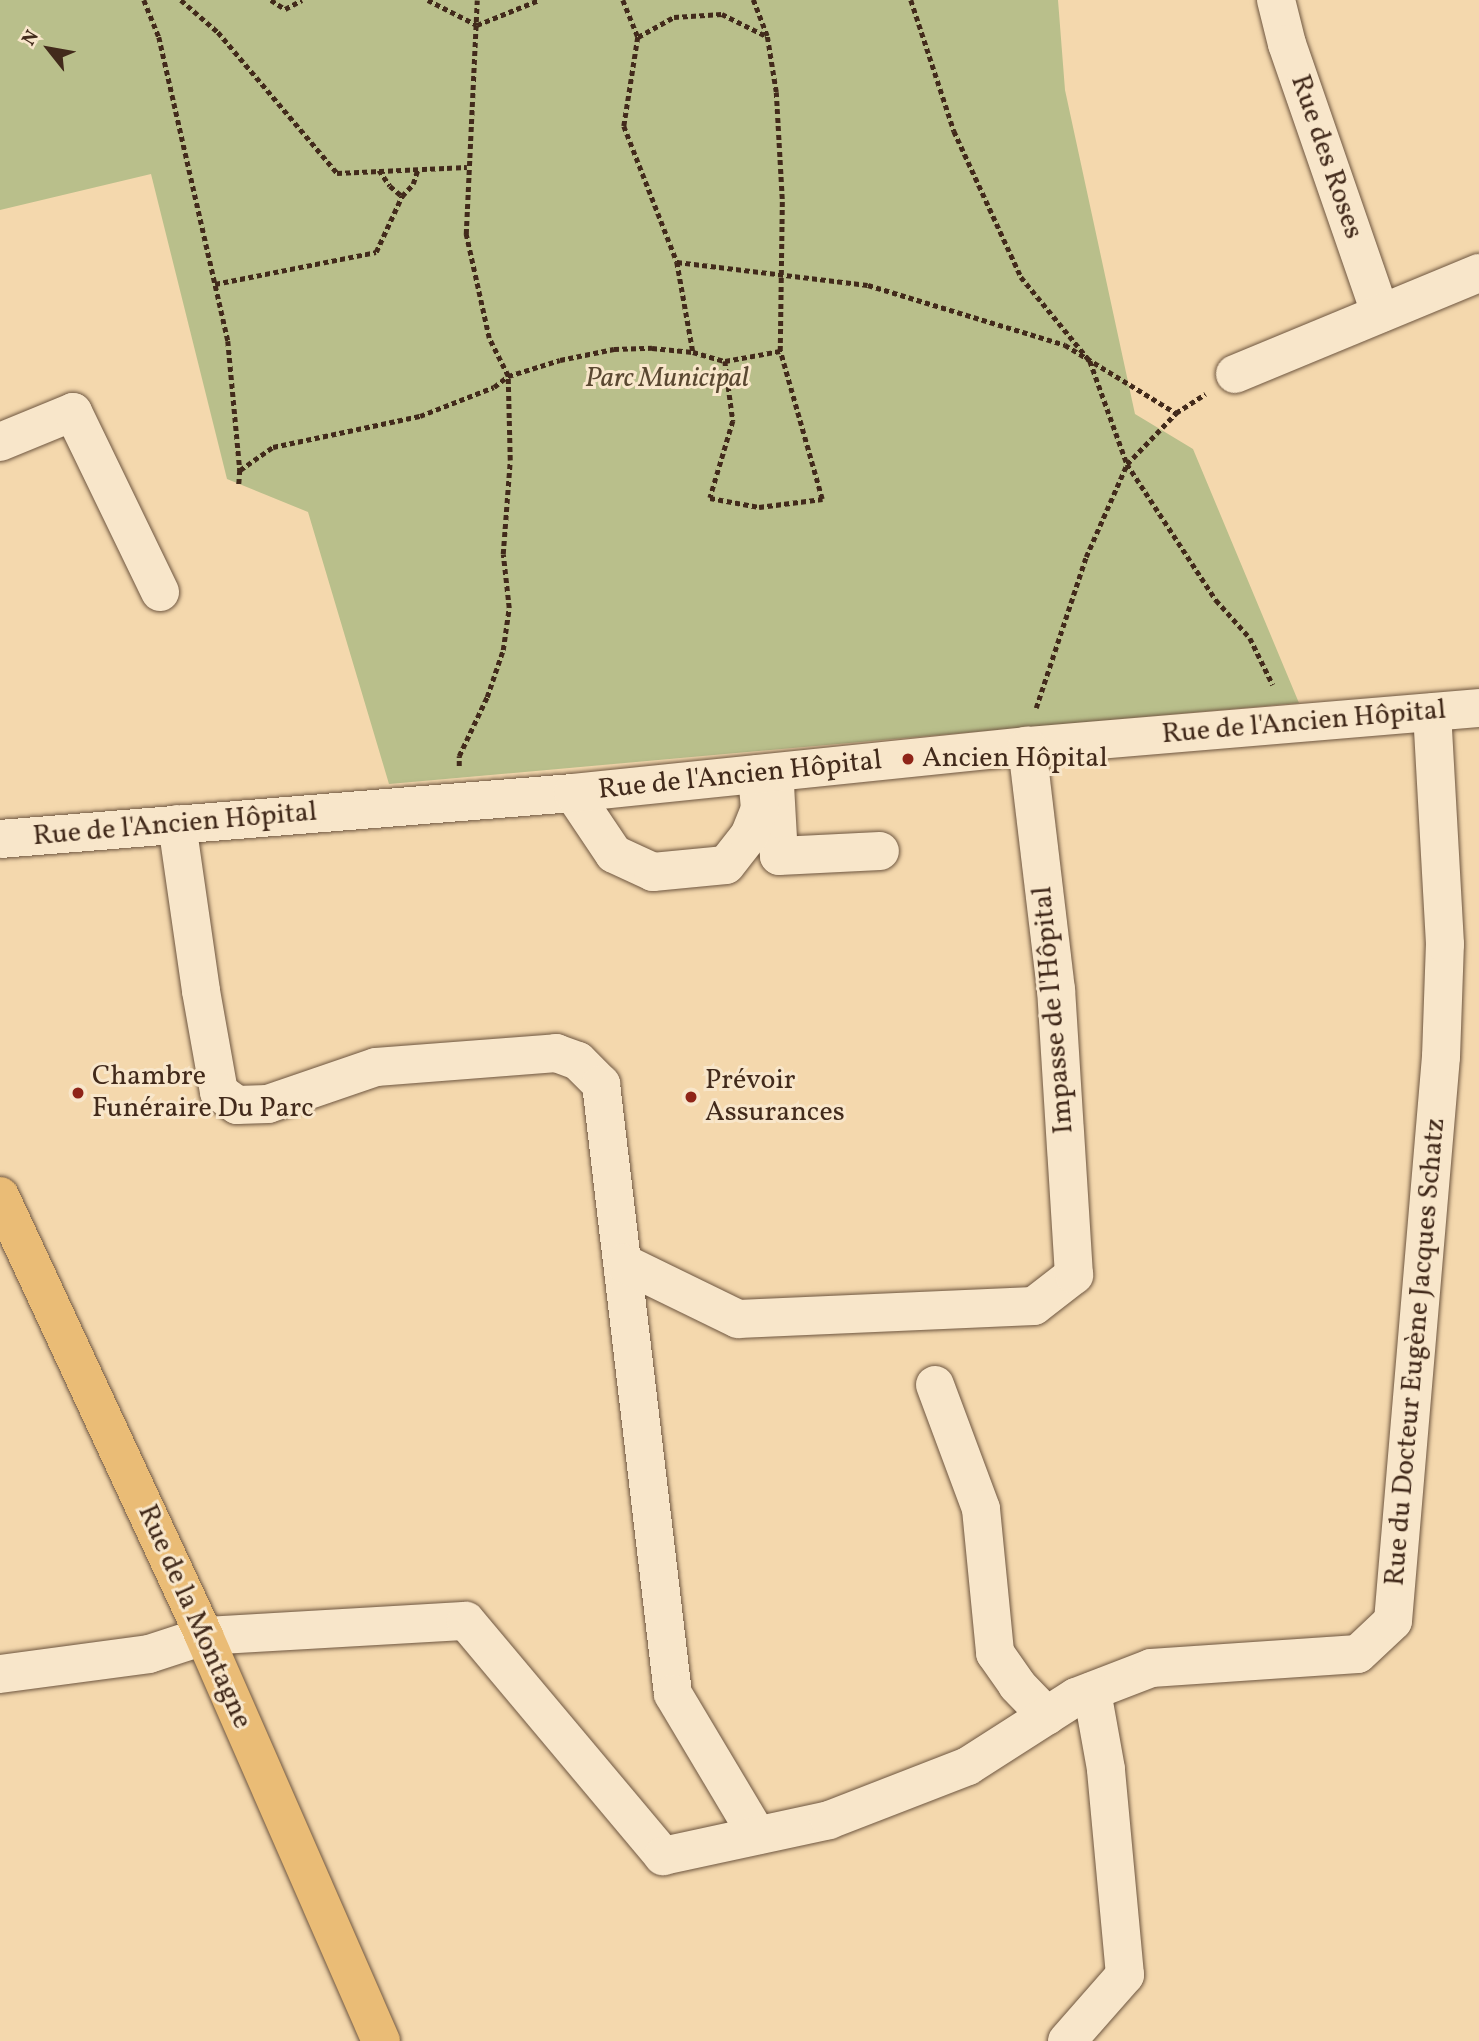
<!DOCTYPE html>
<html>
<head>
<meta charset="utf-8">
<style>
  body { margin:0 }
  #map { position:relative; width:1479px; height:2041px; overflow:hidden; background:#f4d8ad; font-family:Vollkorn,serif }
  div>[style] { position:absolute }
  .green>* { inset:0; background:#b9bf8b }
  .path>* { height:4.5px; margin-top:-2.25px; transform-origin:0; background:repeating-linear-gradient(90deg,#422a1b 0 5px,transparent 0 8.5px) }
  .roads { filter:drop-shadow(0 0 2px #6e5640) drop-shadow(0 0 2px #6e5640) }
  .minor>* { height:38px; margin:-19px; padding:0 19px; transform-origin:19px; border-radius:19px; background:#f8e6ca }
  .major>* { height:38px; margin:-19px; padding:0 19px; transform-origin:19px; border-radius:19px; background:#eabc76 }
  .dots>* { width:19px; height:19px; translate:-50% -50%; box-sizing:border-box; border:4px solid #f8e6ca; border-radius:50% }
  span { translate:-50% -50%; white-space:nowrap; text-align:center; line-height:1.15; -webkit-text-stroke:6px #f8e6ca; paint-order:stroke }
  .street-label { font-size:28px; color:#422a1b }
  .park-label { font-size:28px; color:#5a4831; font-style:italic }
  .poi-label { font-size:28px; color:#422a1b }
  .left { translate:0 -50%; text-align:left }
  .north { position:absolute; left:14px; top:14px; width:70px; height:70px; -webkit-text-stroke:5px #f8e6ca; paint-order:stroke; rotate:301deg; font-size:19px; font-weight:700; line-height:28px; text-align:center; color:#422a1b }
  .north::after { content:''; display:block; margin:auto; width:24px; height:32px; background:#422a1b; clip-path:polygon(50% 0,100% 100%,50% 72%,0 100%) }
</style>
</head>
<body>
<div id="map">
  <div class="green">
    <div style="clip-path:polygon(0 0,1058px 0,1065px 90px,1135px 414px,1193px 449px,1299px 703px,389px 784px,308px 512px,227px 479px,151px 174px,0 210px)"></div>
  </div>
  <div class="path">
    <div style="left:144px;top:0;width:40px;rotate:68deg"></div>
    <div style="left:159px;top:37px;width:312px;rotate:77.2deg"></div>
    <div style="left:228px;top:341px;width:130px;rotate:84.7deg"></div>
    <div style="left:240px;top:470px;width:14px;rotate:94deg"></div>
    <div style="left:181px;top:0;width:49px;rotate:40.9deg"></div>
    <div style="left:218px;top:32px;width:185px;rotate:49.8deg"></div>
    <div style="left:337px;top:173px;width:130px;rotate:-2.6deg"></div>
    <div style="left:271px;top:0;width:17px;rotate:33deg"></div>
    <div style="left:285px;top:9px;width:19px;rotate:-28deg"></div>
    <div style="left:428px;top:0;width:55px;rotate:27deg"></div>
    <div style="left:477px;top:25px;width:67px;rotate:-22deg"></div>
    <div style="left:623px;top:0;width:40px;rotate:68deg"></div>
    <div style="left:638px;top:37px;width:90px;rotate:98.9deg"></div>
    <div style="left:624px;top:126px;width:146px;rotate:68.7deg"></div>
    <div style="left:677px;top:262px;width:91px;rotate:79.9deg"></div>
    <div style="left:911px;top:0;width:138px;rotate:71.8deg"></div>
    <div style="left:954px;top:131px;width:161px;rotate:65.3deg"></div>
    <div style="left:1021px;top:277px;width:109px;rotate:50.6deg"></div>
    <div style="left:1090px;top:361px;width:109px;rotate:70.2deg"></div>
    <div style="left:1127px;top:464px;width:163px;rotate:56.8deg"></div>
    <div style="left:1216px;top:600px;width:51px;rotate:48.2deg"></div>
    <div style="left:1250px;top:638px;width:52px;rotate:63.9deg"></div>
    <div style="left:638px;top:37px;width:41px;rotate:-29.1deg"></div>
    <div style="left:674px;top:17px;width:48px;rotate:-3.6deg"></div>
    <div style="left:722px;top:14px;width:49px;rotate:26.6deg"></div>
    <div style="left:379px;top:170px;width:19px;rotate:55deg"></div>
    <div style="left:390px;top:186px;width:16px;rotate:40deg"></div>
    <div style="left:402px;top:196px;width:16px;rotate:-47deg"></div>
    <div style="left:413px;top:184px;width:16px;rotate:-72deg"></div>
    <div style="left:677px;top:262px;width:192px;rotate:6.9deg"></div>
    <div style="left:868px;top:285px;width:206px;rotate:16.9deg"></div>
    <div style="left:1065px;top:345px;width:130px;rotate:31.5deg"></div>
    <div style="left:1176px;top:413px;width:35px;rotate:-33deg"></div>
    <div style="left:215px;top:284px;width:164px;rotate:-11.2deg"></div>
    <div style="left:376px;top:252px;width:62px;rotate:-65.1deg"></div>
    <div style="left:725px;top:361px;width:56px;rotate:-10.3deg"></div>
    <div style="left:780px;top:351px;width:152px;rotate:-89.2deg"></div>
    <div style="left:782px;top:199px;width:107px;rotate:-93.2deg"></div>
    <div style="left:776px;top:92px;width:57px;rotate:-99.1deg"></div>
    <div style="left:767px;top:36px;width:39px;rotate:-111deg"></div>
    <div style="left:240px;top:470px;width:40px;rotate:-34.9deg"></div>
    <div style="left:273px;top:447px;width:150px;rotate:-11.9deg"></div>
    <div style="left:420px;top:416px;width:79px;rotate:-21.4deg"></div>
    <div style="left:494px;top:387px;width:18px;rotate:-38deg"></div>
    <div style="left:508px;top:376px;width:54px;rotate:-17.1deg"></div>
    <div style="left:560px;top:360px;width:55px;rotate:-11.5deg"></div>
    <div style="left:614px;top:349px;width:38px;rotate:-2deg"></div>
    <div style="left:652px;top:348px;width:41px;rotate:5.6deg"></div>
    <div style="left:693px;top:352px;width:33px;rotate:16deg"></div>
    <div style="left:725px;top:361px;width:61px;rotate:82.4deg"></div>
    <div style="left:733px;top:421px;width:80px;rotate:106.6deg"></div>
    <div style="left:710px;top:498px;width:50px;rotate:10.4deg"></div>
    <div style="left:759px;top:507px;width:64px;rotate:-7.2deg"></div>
    <div style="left:822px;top:499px;width:154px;rotate:-105.8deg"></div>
    <div style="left:1036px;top:708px;width:159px;rotate:-71.7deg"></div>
    <div style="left:1086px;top:557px;width:102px;rotate:-66.2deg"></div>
    <div style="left:1127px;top:464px;width:71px;rotate:-46.1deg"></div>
    <div style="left:459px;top:766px;width:10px;rotate:-90deg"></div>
    <div style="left:459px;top:756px;width:65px;rotate:-64.6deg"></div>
    <div style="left:487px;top:697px;width:50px;rotate:-71.2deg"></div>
    <div style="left:503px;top:650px;width:42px;rotate:-81.9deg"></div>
    <div style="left:509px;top:608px;width:54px;rotate:-96.3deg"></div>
    <div style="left:503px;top:554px;width:94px;rotate:-85.7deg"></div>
    <div style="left:510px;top:460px;width:84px;rotate:-91.4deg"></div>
    <div style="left:508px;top:376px;width:42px;rotate:-116.6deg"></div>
    <div style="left:489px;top:338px;width:107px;rotate:-102.5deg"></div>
    <div style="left:466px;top:234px;width:234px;rotate:-87.3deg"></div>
  </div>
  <div class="roads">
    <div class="minor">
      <div style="left:1276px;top:0;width:45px;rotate:76deg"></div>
      <div style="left:1287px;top:44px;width:285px;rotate:70.9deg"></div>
      <div style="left:1235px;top:374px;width:264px;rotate:-22.5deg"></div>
      <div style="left:0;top:442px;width:79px;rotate:-22.3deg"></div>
      <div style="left:73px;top:412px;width:200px;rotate:64.2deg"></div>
      <div style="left:775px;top:785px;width:71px;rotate:86.8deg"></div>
      <div style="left:779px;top:856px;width:101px;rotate:-2.8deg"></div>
      <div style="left:573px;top:793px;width:73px;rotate:56.1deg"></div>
      <div style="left:614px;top:854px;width:43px;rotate:24.8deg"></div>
      <div style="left:653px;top:872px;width:73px;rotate:-5.5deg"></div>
      <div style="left:726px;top:865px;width:37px;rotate:-52deg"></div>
      <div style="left:749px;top:836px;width:29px;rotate:-68deg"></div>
      <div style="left:760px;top:809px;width:35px;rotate:-95deg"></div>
      <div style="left:177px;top:824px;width:169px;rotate:81.8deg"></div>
      <div style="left:201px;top:991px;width:103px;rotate:79.9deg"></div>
      <div style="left:219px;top:1092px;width:22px;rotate:36deg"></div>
      <div style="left:237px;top:1105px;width:31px;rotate:-2deg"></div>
      <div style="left:268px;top:1104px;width:114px;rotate:-18.9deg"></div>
      <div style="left:376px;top:1067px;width:181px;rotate:-4.4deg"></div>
      <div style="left:556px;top:1053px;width:23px;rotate:20deg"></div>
      <div style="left:578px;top:1061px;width:33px;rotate:45deg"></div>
      <div style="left:601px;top:1084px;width:614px;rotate:83.27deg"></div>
      <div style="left:673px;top:1694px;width:164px;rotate:59.2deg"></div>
      <div style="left:0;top:839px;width:575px;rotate:-4.59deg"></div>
      <div style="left:573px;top:793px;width:456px;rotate:-5.9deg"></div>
      <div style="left:1027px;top:746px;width:454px;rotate:-4.8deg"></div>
      <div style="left:623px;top:1263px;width:128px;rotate:26deg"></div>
      <div style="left:738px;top:1319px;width:296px;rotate:-2.5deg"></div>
      <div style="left:1034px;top:1306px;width:51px;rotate:-37.8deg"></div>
      <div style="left:1074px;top:1275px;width:286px;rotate:-93.6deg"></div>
      <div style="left:1056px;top:990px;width:246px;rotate:-96.8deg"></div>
      <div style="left:935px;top:1385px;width:132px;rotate:69.6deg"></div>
      <div style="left:981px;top:1509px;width:145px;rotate:84.4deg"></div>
      <div style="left:995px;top:1653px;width:39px;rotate:55deg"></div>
      <div style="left:1017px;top:1685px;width:43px;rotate:45.9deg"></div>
      <div style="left:0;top:1674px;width:150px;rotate:-7.6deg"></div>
      <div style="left:149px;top:1654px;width:58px;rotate:-18.1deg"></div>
      <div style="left:204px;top:1636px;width:262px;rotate:-3.3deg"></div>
      <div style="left:466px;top:1621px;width:307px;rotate:50deg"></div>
      <div style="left:663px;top:1856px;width:170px;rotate:-12.2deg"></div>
      <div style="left:829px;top:1820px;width:149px;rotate:-21.2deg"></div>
      <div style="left:968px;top:1766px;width:128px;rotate:-32.6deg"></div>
      <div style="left:1076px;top:1697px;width:80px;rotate:-21.1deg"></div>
      <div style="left:1151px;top:1668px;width:207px;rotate:-3.9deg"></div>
      <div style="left:1358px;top:1654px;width:48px;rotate:-43.3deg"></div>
      <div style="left:1393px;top:1621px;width:566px;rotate:-85.14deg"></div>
      <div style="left:1441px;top:1057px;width:113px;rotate:-88deg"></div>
      <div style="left:1445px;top:944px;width:232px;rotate:-93.2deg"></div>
      <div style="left:1067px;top:2041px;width:88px;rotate:-48.7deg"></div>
      <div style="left:1125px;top:1975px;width:207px;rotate:-95.3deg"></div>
      <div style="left:1106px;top:1769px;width:79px;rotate:-100.2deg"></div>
    </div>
    <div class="major">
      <div style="left:0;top:1196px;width:485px;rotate:65.1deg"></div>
      <div style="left:204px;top:1636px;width:442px;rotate:66.4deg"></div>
    </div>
  </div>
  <div class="dots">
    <div style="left:908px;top:759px;background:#8f2418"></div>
    <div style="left:78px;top:1093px;background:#8f2418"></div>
    <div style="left:691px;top:1097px;background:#8f2418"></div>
  </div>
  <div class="street-label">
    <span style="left:1326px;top:157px;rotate:71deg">Rue des Roses</span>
    <span style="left:1304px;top:723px;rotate:-5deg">Rue de l'Ancien Hôpital</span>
    <span style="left:740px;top:776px;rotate:-6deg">Rue de l'Ancien Hôpital</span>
    <span style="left:175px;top:825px;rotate:-5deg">Rue de l'Ancien Hôpital</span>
    <span style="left:1054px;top:1010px;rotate:-95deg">Impasse de l'Hôpital</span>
    <span style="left:1416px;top:1352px;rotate:-85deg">Rue du Docteur Eugène Jacques Schatz</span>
    <span style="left:194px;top:1617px;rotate:66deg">Rue de la Montagne</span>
  </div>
  <div class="park-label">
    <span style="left:667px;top:379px">Parc Municipal</span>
  </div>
  <div class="poi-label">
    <span class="left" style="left:922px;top:759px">Ancien Hôpital</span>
    <span class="left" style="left:92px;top:1093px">Chambre<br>Funéraire Du Parc</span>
    <span class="left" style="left:705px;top:1097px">Prévoir<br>Assurances</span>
  </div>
  <div class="north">N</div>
</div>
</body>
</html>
